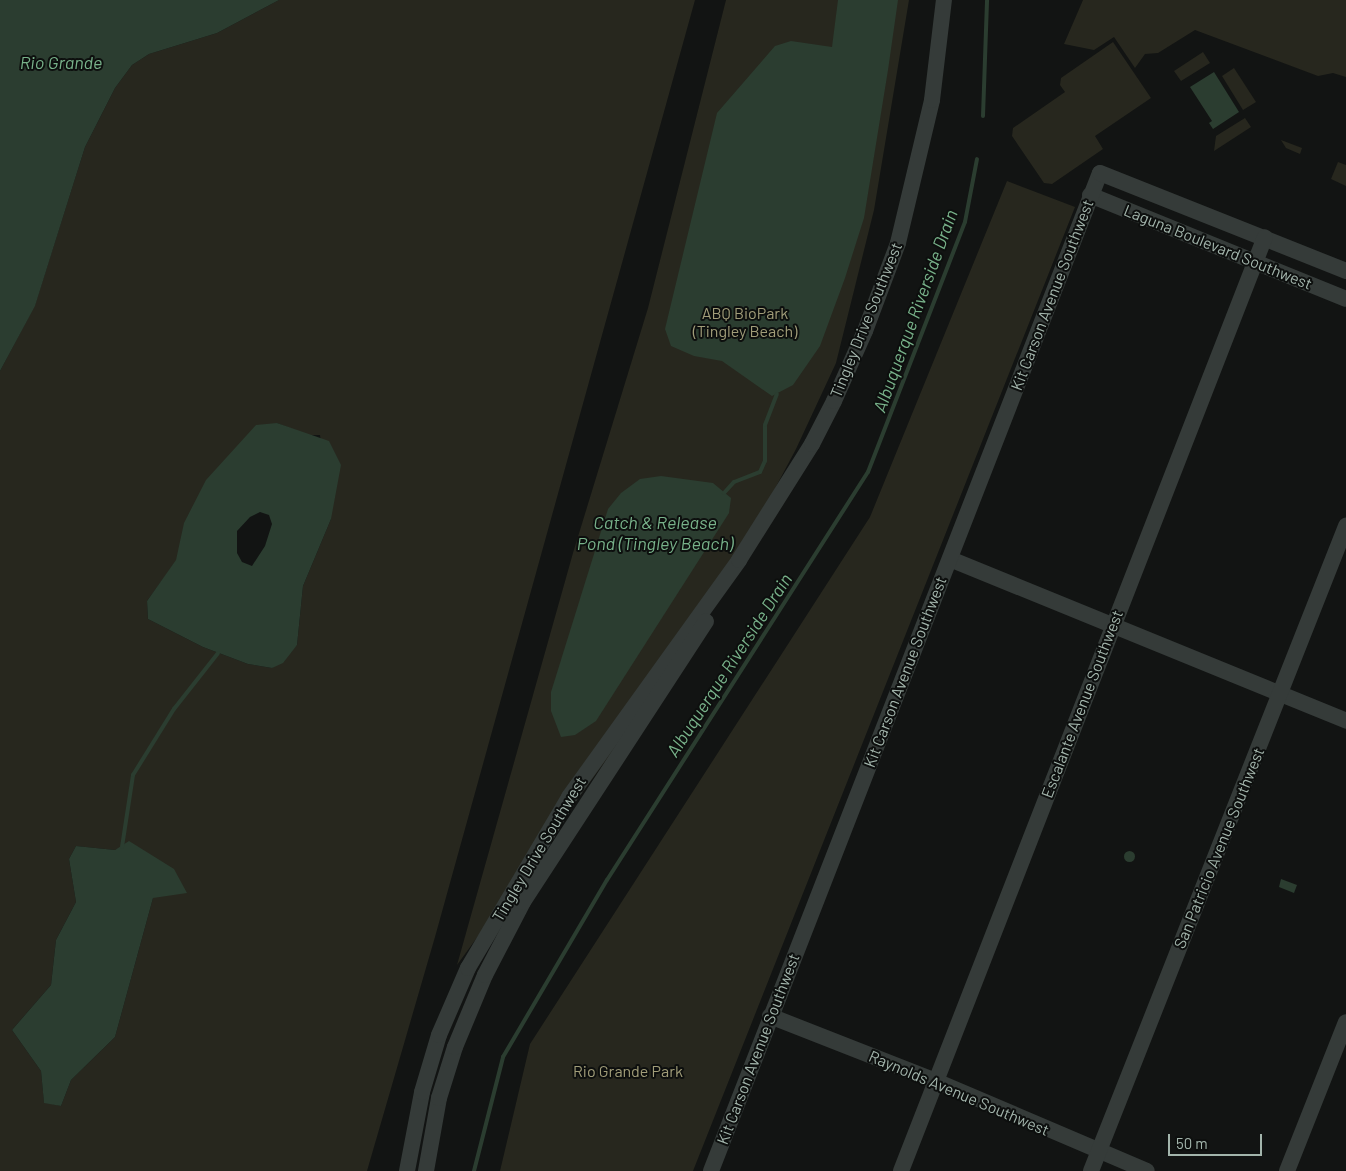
<!DOCTYPE html>
<html>
<head>
<meta charset="utf-8">
<style>
  body { margin:0 }
  #map { position:relative; width:1346px; height:1171px; overflow:hidden; background:#121413; font-family:Barlow,sans-serif }
  div>[style] { position:absolute }
  .green>* { inset:0; background:#27271e }
  .water>* { inset:0; background:#2b3d30 }
  .round { border-radius:50% }
  .stream>* { height:4px; margin:-2px; padding:0 2px; transform-origin:2px; border-radius:2px; background:#2b3d30 }
  .minor>* { height:16px; margin:-8px; padding:0 8px; transform-origin:8px; border-radius:8px; background:#353b39 }
  span { translate:-50% -50%; white-space:nowrap; text-align:center; line-height:1.15; -webkit-text-stroke:4px #0d0f0e; paint-order:stroke }
  .street-label { font-size:16px; color:#a3b5ac }
  .park-label { font-size:16px; color:#a19d79 }
  .water-label { font-size:18px; color:#78b28a; font-style:italic }
  .scale { position:absolute; left:1168px; top:1134px; width:94px; height:22px; box-sizing:border-box; border:2px solid #a3b5ac; border-top:0; padding-left:6px; font-size:15px; line-height:18px; white-space:nowrap; color:#a3b5ac; -webkit-text-stroke:4px #0d0f0e; paint-order:stroke }
</style>
</head>
<body>
<div id="map">
  <div class="green">
    <div style="clip-path:polygon(evenodd,279px 0,695px 0,435px 937px,367px 1171px,0 1171px,0 371px,35px 305px,85px 147px,115px 88px,132px 65px,149px 54px,217px 33px,279px 0,277px 423px,307px 435px,320px 435px,331px 519px,303px 586px,297px 645px,272px 668px,248px 664px,203px 647px,148px 619px,147px 601px,277px 423px,279px 0,76px 846px,115px 850px,122px 847px,153px 898px,115px 1037px,71px 1080px,61px 1106px,44px 1102px,41px 1071px,12px 1030px,51px 985px,56px 940px,76px 902px,69px 859px,76px 846px)"></div>
    <div style="clip-path:polygon(726px 0,909px 0,874px 210px,836px 363px,796px 449px,697px 635px,457px 965px,573px 553px,648px 308px)"></div>
    <div style="clip-path:polygon(1083px 0,1346px 0,1346px 77px,1333px 73px,1318px 76px,1195px 30px,1158px 53px,1145px 54px,1135px 68px,1114px 37px,1094px 50px,1064px 44px)"></div>
    <div style="clip-path:polygon(1113px 42px,1151px 98px,1095px 136px,1103px 149px,1052px 184px,1044px 183px,1012px 136px,1013px 128px,1065px 92px,1060px 85px,1061px 78px)"></div>
    <div style="clip-path:polygon(1203px 52px,1210px 63px,1181px 81px,1174px 71px)"></div>
    <div style="clip-path:polygon(1234px 68px,1256px 102px,1243px 110px,1222px 76px)"></div>
    <div style="clip-path:polygon(1245px 118px,1251px 127px,1214px 151px,1216px 136px)"></div>
    <div style="clip-path:polygon(1281px 140px,1302px 148px,1300px 154px,1286px 148px)"></div>
    <div style="clip-path:polygon(1338px 162px,1346px 165px,1346px 186px,1331px 179px)"></div>
    <div style="clip-path:polygon(1007px 181px,1075px 207px,693px 1171px,500px 1171px,530px 1044px,870px 517px)"></div>
  </div>
  <div class="water">
    <div style="clip-path:polygon(0 0,279px 0,217px 33px,149px 54px,132px 65px,115px 88px,85px 147px,35px 306px,0 371px)"></div>
    <div style="clip-path:polygon(838px 0,898px 0,888px 70px,864px 218px,845px 278px,820px 346px,793px 385px,772px 396px,722px 361px,694px 356px,671px 346px,665px 329px,717px 113px,775px 46px,791px 41px,832px 47px)"></div>
    <div style="clip-path:polygon(1214px 72px,1239px 112px,1213px 129px,1209px 123px,1212px 121px,1190px 87px)"></div>
    <div style="clip-path:polygon(evenodd,277px 423px,329px 441px,341px 465px,331px 519px,303px 586px,297px 645px,283px 663px,272px 668px,248px 664px,203px 647px,148px 619px,147px 601px,176px 560px,184px 523px,206px 480px,256px 425px,277px 423px,260px 512px,269px 515px,272px 524px,265px 546px,252px 566px,242px 562px,237px 553px,237px 531px,250px 517px,260px 512px)"></div>
    <div style="clip-path:polygon(661px 476px,713px 483px,731px 498px,729px 513px,596px 721px,575px 735px,561px 737px,551px 711px,551px 692px,608px 509px,621px 493px,640px 479px)"></div>
    <div style="clip-path:polygon(129px 841px,174px 869px,187px 893px,153px 898px,115px 1037px,71px 1080px,61px 1106px,44px 1103px,41px 1071px,12px 1030px,51px 985px,56px 940px,76px 902px,69px 859px,76px 846px,115px 850px)"></div>
    <div class="round" style="left:1123.5px;top:850.5px;width:11px;height:11px"></div>
    <div style="clip-path:polygon(1281px 879px,1297px 885px,1294px 893px,1279px 887px)"></div>
  </div>
  <div class="stream">
    <div style="left:983px;top:116px;width:116px;rotate:-88deg"></div>
    <div style="left:724px;top:493px;width:15px;rotate:-48deg"></div>
    <div style="left:734px;top:482px;width:28px;rotate:-21deg"></div>
    <div style="left:760px;top:472px;width:12px;rotate:-66deg"></div>
    <div style="left:765px;top:461px;width:36px;rotate:-90deg"></div>
    <div style="left:765px;top:425px;width:33px;rotate:-69deg"></div>
    <div style="left:122px;top:847px;width:73px;rotate:-81.3deg"></div>
    <div style="left:133px;top:775px;width:78px;rotate:-58.2deg"></div>
    <div style="left:174px;top:709px;width:71px;rotate:-51.8deg"></div>
    <div style="left:474px;top:1171px;width:118px;rotate:-75.7deg"></div>
    <div style="left:503px;top:1057px;width:205px;rotate:-59.6deg"></div>
    <div style="left:607px;top:880px;width:484px;rotate:-57.4deg"></div>
    <div style="left:868px;top:472px;width:268px;rotate:-68.8deg"></div>
    <div style="left:965px;top:222px;width:64px;rotate:-79.2deg"></div>
  </div>
  <div class="minor">
    <div style="left:1090px;top:195px;width:276px;rotate:22.1deg"></div>
    <div style="left:950px;top:559px;width:428px;rotate:22.2deg"></div>
    <div style="left:770px;top:1016px;width:178px;rotate:21.4deg"></div>
    <div style="left:936px;top:1081px;width:229px;rotate:23.1deg"></div>
    <div style="left:407px;top:1171px;width:80px;rotate:-79.2deg"></div>
    <div style="left:422px;top:1092px;width:59px;rotate:-73.4deg"></div>
    <div style="left:439px;top:1035px;width:73px;rotate:-66.6deg"></div>
    <div style="left:468px;top:968px;width:199px;rotate:-59.4deg"></div>
    <div style="left:569px;top:797px;width:292px;rotate:-54.3deg"></div>
    <div style="left:739px;top:560px;width:137px;rotate:-57.8deg"></div>
    <div style="left:812px;top:444px;width:48px;rotate:-62.9deg"></div>
    <div style="left:834px;top:401px;width:77px;rotate:-66.1deg"></div>
    <div style="left:865px;top:331px;width:94px;rotate:-69.4deg"></div>
    <div style="left:898px;top:243px;width:147px;rotate:-76.6deg"></div>
    <div style="left:932px;top:100px;width:101px;rotate:-83.2deg"></div>
    <div style="left:426px;top:1171px;width:74px;rotate:-79.9deg"></div>
    <div style="left:439px;top:1098px;width:53px;rotate:-72.6deg"></div>
    <div style="left:455px;top:1047px;width:78px;rotate:-67.4deg"></div>
    <div style="left:485px;top:975px;width:82px;rotate:-62.5deg"></div>
    <div style="left:523px;top:902px;width:335px;rotate:-56.9deg"></div>
    <div style="left:711px;top:1171px;width:1071px;rotate:-68.71deg"></div>
    <div style="left:1100px;top:173px;width:265px;rotate:21.7deg"></div>
    <div style="left:901px;top:1171px;width:1002px;rotate:-68.71deg"></div>
    <div style="left:1091px;top:1171px;width:694px;rotate:-68.43deg"></div>
    <div style="left:1287px;top:1171px;width:160px;rotate:-68.4deg"></div>
  </div>
  <div class="street-label">
    <span style="left:1218px;top:247px;rotate:22deg">Laguna Boulevard Southwest</span>
    <span style="left:1052px;top:295px;rotate:-69deg">Kit Carson Avenue Southwest</span>
    <span style="left:866px;top:320px;rotate:-68deg">Tingley Drive Southwest</span>
    <span style="left:905px;top:672px;rotate:-69deg">Kit Carson Avenue Southwest</span>
    <span style="left:1082px;top:704px;rotate:-69deg">Escalante Avenue Southwest</span>
    <span style="left:1219px;top:848px;rotate:-68deg">San Patricio Avenue Southwest</span>
    <span style="left:539px;top:849px;rotate:-59deg">Tingley Drive Southwest</span>
    <span style="left:758px;top:1049px;rotate:-69deg">Kit Carson Avenue Southwest</span>
    <span style="left:959px;top:1093px;rotate:23deg">Raynolds Avenue Southwest</span>
  </div>
  <div class="park-label">
    <span style="left:745px;top:322px">ABQ BioPark<br>(Tingley Beach)</span>
    <span style="left:628px;top:1071px">Rio Grande Park</span>
  </div>
  <div class="water-label">
    <span style="left:61px;top:62px">Rio Grande</span>
    <span style="left:915px;top:311px;rotate:-70deg">Albuquerque Riverside Drain</span>
    <span style="left:655px;top:533px">Catch &amp; Release<br>Pond (Tingley Beach)</span>
    <span style="left:729px;top:665px;rotate:-57deg">Albuquerque Riverside Drain</span>
  </div>
  <div class="scale">50 m</div>
</div>
</body>
</html>
